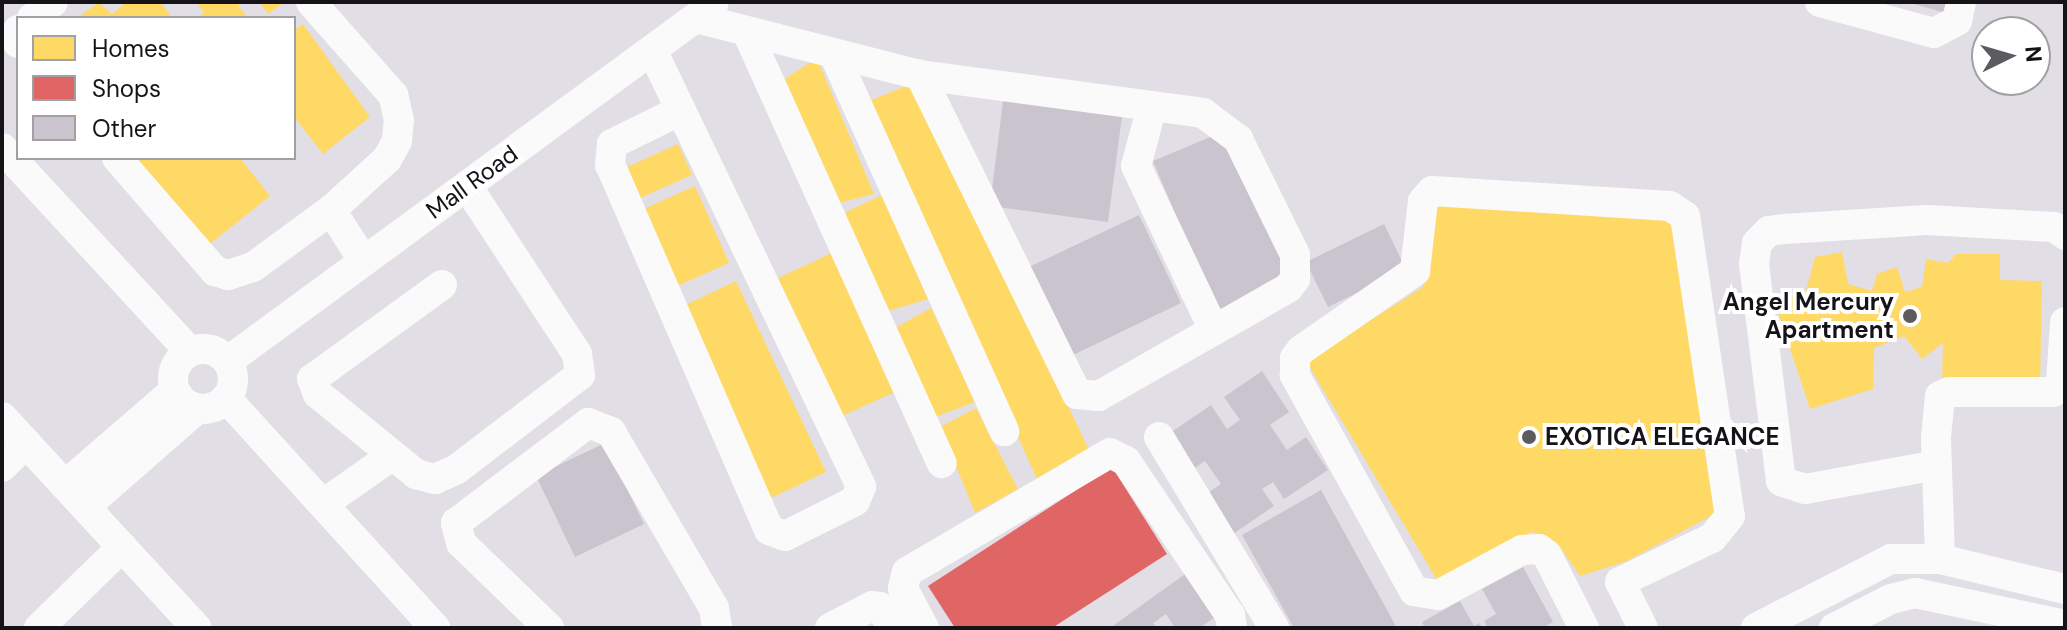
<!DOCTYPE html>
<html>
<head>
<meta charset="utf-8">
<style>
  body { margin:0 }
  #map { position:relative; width:2067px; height:630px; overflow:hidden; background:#e2dee6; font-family:"DM Sans",sans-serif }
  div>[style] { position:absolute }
  .homes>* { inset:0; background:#ffd966 }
  .shops>* { inset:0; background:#e06666 }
  .building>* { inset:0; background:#cac4cf }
  .minor>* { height:30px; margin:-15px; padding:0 15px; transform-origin:15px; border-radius:15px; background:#fbfafb }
  .minor>.ring { margin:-15px; padding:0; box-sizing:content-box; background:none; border:30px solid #fbfafb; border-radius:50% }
  .dots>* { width:22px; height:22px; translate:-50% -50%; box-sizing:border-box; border:4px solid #fff; border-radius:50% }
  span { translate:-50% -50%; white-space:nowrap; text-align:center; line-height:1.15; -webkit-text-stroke:8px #fff; paint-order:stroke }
  .street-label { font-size:24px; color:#151318 }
  .poi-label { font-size:24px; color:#151318; font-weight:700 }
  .right { translate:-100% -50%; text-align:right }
  .left { translate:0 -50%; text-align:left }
  .frame { position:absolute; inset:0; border:4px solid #151318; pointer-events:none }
  .legend { position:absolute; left:16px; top:16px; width:280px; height:144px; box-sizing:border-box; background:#fff; border:2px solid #a1a1a3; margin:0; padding:10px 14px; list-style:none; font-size:24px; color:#151318 }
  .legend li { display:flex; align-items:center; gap:16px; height:40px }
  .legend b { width:40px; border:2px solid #a1a1a3 }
  .north { position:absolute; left:1971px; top:16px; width:80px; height:80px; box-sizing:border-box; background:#fff; border:2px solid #a1a1a3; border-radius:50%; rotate:85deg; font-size:22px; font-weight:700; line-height:32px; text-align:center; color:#151318 }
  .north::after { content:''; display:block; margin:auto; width:28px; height:36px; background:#5d5a60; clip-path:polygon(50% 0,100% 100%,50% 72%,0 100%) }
</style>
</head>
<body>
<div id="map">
  <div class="homes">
    <div style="clip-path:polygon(99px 2px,112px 14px,123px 5px,120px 2px,161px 2px,172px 18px,77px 18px)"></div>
    <div style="clip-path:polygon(196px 2px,242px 2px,238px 5px,248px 18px,197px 18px,204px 13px)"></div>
    <div style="clip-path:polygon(259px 2px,285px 2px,268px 14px)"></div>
    <div style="clip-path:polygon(303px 24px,370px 117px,323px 154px,294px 117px,294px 30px)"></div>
    <div style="clip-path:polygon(817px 58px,874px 194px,835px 204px,780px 82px)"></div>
    <div style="clip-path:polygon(913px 83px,1091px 454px,1037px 479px,867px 102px)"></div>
    <div style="clip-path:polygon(678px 144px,692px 175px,640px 198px,627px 167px)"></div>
    <div style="clip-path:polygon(142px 158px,240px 158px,270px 196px,206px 247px,138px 161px)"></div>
    <div style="clip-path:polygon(695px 186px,729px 263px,673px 288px,639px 211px)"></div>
    <div style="clip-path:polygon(882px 195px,928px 299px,885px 312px,842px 214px)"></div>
    <div style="clip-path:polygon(1433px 200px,1674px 215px,1717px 513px,1627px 561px,1580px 576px,1562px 550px,1532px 532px,1437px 580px,1306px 361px,1423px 287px)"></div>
    <div style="clip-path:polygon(1842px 252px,1848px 284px,1872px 291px,1877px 274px,1897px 267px,1905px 292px,1922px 287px,1926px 259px,1948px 263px,1956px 254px,2000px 254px,2000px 280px,2042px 281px,2040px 386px,1942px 384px,1943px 343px,1922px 359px,1904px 336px,1874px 348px,1873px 389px,1810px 409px,1773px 297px,1805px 295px,1815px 257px)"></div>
    <div style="clip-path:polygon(832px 253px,895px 392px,840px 417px,778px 278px)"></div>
    <div style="clip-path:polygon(736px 281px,826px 472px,769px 499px,679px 308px)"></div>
    <div style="clip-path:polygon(931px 308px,975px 402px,935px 417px,893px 329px)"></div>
    <div style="clip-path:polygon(976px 408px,1018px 489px,975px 513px,940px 427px)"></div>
  </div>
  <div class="shops">
    <div style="clip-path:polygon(1112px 467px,1167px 554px,1052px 628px,955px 628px,928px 586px)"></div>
  </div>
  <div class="building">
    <div style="clip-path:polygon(1907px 2px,1952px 2px,1949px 14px)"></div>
    <div style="clip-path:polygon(1004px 93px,1123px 109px,1108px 222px,990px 206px)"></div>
    <div style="clip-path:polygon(1227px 130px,1290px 280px,1216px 311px,1153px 161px)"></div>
    <div style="clip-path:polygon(1139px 215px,1181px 303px,1067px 358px,1025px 269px)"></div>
    <div style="clip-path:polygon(1384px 224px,1406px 269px,1328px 307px,1306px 262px)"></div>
    <div style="clip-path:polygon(1262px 371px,1289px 412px,1270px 425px,1287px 450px,1306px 437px,1328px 470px,1284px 499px,1273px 482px,1262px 489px,1274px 506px,1233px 534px,1206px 494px,1221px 484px,1205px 461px,1190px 471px,1167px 435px,1211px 405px,1227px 429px,1240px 420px,1224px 397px)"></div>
    <div style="clip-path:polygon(605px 443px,644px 524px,575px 557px,536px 476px)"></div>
    <div style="clip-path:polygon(1321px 490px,1397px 628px,1294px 628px,1242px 535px)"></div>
    <div style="clip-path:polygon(1523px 567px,1553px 622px,1542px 628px,1488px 628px,1484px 621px,1496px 614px,1482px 589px)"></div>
    <div style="clip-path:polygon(1185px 574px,1214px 618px,1199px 628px,1175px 628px,1166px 614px,1153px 623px,1157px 628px,1110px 628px)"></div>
    <div style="clip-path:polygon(1460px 601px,1474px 626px,1479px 623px,1482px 628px,1425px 628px,1422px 622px)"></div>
  </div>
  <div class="minor">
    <div style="left:1820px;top:2px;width:118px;rotate:15.2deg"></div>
    <div style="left:1934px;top:33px;width:26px;rotate:-28deg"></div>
    <div style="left:1957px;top:21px;width:19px;rotate:-78deg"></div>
    <div style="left:32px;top:18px;width:26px;rotate:-37deg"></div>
    <div style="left:696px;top:18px;width:231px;rotate:14.3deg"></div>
    <div style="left:920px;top:75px;width:286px;rotate:7.6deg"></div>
    <div style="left:1203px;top:113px;width:44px;rotate:36.6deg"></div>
    <div style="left:1238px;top:139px;width:129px;rotate:63.8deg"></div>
    <div style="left:1295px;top:255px;width:24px;rotate:90deg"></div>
    <div style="left:1295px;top:279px;width:11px;rotate:128deg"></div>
    <div style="left:1288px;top:288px;width:218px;rotate:150.3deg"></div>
    <div style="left:1099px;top:396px;width:22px;rotate:-175deg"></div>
    <div style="left:1077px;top:394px;width:356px;rotate:-116.2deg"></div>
    <div style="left:18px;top:30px;width:13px;rotate:90deg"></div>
    <div style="left:747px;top:32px;width:473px;rotate:65.7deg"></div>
    <div style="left:652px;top:50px;width:484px;rotate:64.4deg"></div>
    <div style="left:861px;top:487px;width:15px;rotate:113deg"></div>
    <div style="left:855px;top:501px;width:78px;rotate:153.4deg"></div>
    <div style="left:785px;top:536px;width:17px;rotate:-159deg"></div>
    <div style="left:769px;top:530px;width:398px;rotate:-113.5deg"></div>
    <div style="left:610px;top:165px;width:21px;rotate:-85deg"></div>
    <div style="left:612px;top:144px;width:75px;rotate:-26.2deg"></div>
    <div style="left:834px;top:54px;width:414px;rotate:65.7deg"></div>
    <div style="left:1152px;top:106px;width:62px;rotate:104.9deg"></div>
    <div style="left:1136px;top:166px;width:182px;rotate:64.6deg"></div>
    <div style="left:2px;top:148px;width:276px;rotate:47.3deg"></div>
    <div style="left:117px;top:158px;width:150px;rotate:49.1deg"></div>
    <div style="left:215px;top:271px;width:14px;rotate:17deg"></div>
    <div style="left:228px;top:275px;width:26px;rotate:-18deg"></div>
    <div style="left:253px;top:267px;width:97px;rotate:-36.2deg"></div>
    <div style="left:331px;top:210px;width:76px;rotate:-42.3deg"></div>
    <div style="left:387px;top:159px;width:21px;rotate:-61deg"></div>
    <div style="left:397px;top:141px;width:21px;rotate:-85deg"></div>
    <div style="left:399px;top:120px;width:26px;rotate:-103deg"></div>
    <div style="left:393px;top:95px;width:124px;rotate:-131.4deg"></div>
    <div style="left:331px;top:210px;width:59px;rotate:57.4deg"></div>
    <div style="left:442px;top:285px;width:160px;rotate:144.1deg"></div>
    <div style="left:312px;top:379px;width:16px;rotate:68deg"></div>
    <div style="left:318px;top:394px;width:127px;rotate:39.2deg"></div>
    <div style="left:416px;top:474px;width:20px;rotate:15deg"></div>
    <div style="left:435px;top:479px;width:24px;rotate:-24deg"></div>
    <div style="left:457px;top:469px;width:155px;rotate:-37.4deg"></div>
    <div style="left:580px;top:375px;width:21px;rotate:-98deg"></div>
    <div style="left:577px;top:354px;width:201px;rotate:-123.2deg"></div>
    <div class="ring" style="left:173px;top:349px;width:30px;height:30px"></div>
    <div style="left:228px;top:361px;width:602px;rotate:-36.28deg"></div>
    <div style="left:226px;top:398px;width:311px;rotate:47.7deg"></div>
    <div style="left:2px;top:417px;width:287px;rotate:47.3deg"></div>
    <div style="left:1159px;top:437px;width:223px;rotate:58.9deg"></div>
    <div style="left:1937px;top:465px;width:134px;rotate:169.7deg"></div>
    <div style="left:1805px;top:489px;width:25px;rotate:-162deg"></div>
    <div style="left:1781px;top:481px;width:219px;rotate:-97.1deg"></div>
    <div style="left:1754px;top:264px;width:21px;rotate:-82deg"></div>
    <div style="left:1757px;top:243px;width:17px;rotate:-45deg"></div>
    <div style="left:1769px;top:231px;width:15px;rotate:-8deg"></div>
    <div style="left:1784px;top:229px;width:143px;rotate:-3.6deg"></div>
    <div style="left:1927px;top:220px;width:127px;rotate:3.2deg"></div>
    <div style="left:2054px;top:227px;width:14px;rotate:36deg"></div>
    <div style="left:2px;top:467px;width:34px;rotate:-45deg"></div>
    <div style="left:65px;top:485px;width:145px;rotate:-40.8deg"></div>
    <div style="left:323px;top:504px;width:85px;rotate:-35deg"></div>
    <div style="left:85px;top:507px;width:149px;rotate:-41.2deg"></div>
    <div style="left:1940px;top:559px;width:122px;rotate:-91.9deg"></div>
    <div style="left:1936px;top:437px;width:41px;rotate:-84.4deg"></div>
    <div style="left:1940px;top:396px;width:10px;rotate:-24deg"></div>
    <div style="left:1949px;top:392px;width:104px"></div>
    <div style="left:2053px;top:392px;width:12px;rotate:-48deg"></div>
    <div style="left:2061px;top:383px;width:61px;rotate:-86.2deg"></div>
    <div style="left:39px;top:628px;width:116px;rotate:-44.3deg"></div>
    <div style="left:549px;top:628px;width:122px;rotate:-136deg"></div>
    <div style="left:461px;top:543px;width:21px;rotate:-104deg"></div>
    <div style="left:456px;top:523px;width:166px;rotate:-37.1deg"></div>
    <div style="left:588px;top:423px;width:25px;rotate:21deg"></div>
    <div style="left:611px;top:432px;width:204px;rotate:59.7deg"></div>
    <div style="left:714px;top:608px;width:20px;rotate:81deg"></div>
    <div style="left:830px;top:628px;width:47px;rotate:-27.6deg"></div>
    <div style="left:872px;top:606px;width:8px;rotate:7deg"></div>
    <div style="left:880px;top:607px;width:25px;rotate:58deg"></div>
    <div style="left:924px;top:628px;width:45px;rotate:-117.7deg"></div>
    <div style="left:903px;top:588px;width:16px;rotate:-76deg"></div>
    <div style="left:907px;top:572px;width:235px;rotate:-30.4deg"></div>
    <div style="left:1110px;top:453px;width:18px;rotate:27deg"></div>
    <div style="left:1126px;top:461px;width:186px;rotate:56deg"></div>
    <div style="left:1230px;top:615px;width:13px;rotate:81deg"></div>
    <div style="left:1584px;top:628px;width:82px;rotate:-116.9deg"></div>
    <div style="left:1547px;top:555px;width:10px;rotate:-143deg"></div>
    <div style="left:1539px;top:549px;width:17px;rotate:177deg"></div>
    <div style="left:1522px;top:550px;width:95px;rotate:151.8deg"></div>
    <div style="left:1438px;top:595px;width:24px;rotate:-171deg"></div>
    <div style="left:1414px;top:591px;width:247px;rotate:-118.9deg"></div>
    <div style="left:1295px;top:375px;width:17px;rotate:-90deg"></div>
    <div style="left:1295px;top:358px;width:10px;rotate:-53deg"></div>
    <div style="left:1301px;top:350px;width:139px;rotate:-34.7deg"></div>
    <div style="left:1415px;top:271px;width:70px;rotate:-83.5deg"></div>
    <div style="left:1423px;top:201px;width:13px;rotate:-48deg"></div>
    <div style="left:1432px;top:191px;width:238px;rotate:3.6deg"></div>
    <div style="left:1670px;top:206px;width:18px;rotate:34deg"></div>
    <div style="left:1685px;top:216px;width:303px;rotate:81.5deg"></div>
    <div style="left:1730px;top:516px;width:28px;rotate:129deg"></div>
    <div style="left:1712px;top:538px;width:102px;rotate:154.4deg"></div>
    <div style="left:1620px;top:582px;width:51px;rotate:63.4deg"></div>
    <div style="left:1756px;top:628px;width:152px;rotate:-27.1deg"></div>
    <div style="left:1891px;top:559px;width:49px"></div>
    <div style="left:1940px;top:559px;width:129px;rotate:13.5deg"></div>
    <div style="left:1834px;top:628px;width:64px;rotate:-27deg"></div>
    <div style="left:1891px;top:599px;width:25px;rotate:-14deg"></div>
    <div style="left:1915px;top:593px;width:153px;rotate:12deg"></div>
  </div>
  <div class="dots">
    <div style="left:1910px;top:316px;background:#5d5a60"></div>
    <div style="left:1529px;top:437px;background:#5d5a60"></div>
  </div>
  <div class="street-label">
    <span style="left:472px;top:182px;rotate:-36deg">Mall Road</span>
  </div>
  <div class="poi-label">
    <span class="right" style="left:1894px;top:316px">Angel Mercury<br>Apartment</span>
    <span class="left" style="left:1545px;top:437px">EXOTICA ELEGANCE</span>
  </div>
  <div class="frame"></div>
  <ul class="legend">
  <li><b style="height:22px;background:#ffd966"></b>Homes</li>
  <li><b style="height:22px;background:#e06666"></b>Shops</li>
  <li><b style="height:22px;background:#cac4cf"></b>Other</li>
  </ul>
  <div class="north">N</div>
</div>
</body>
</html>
